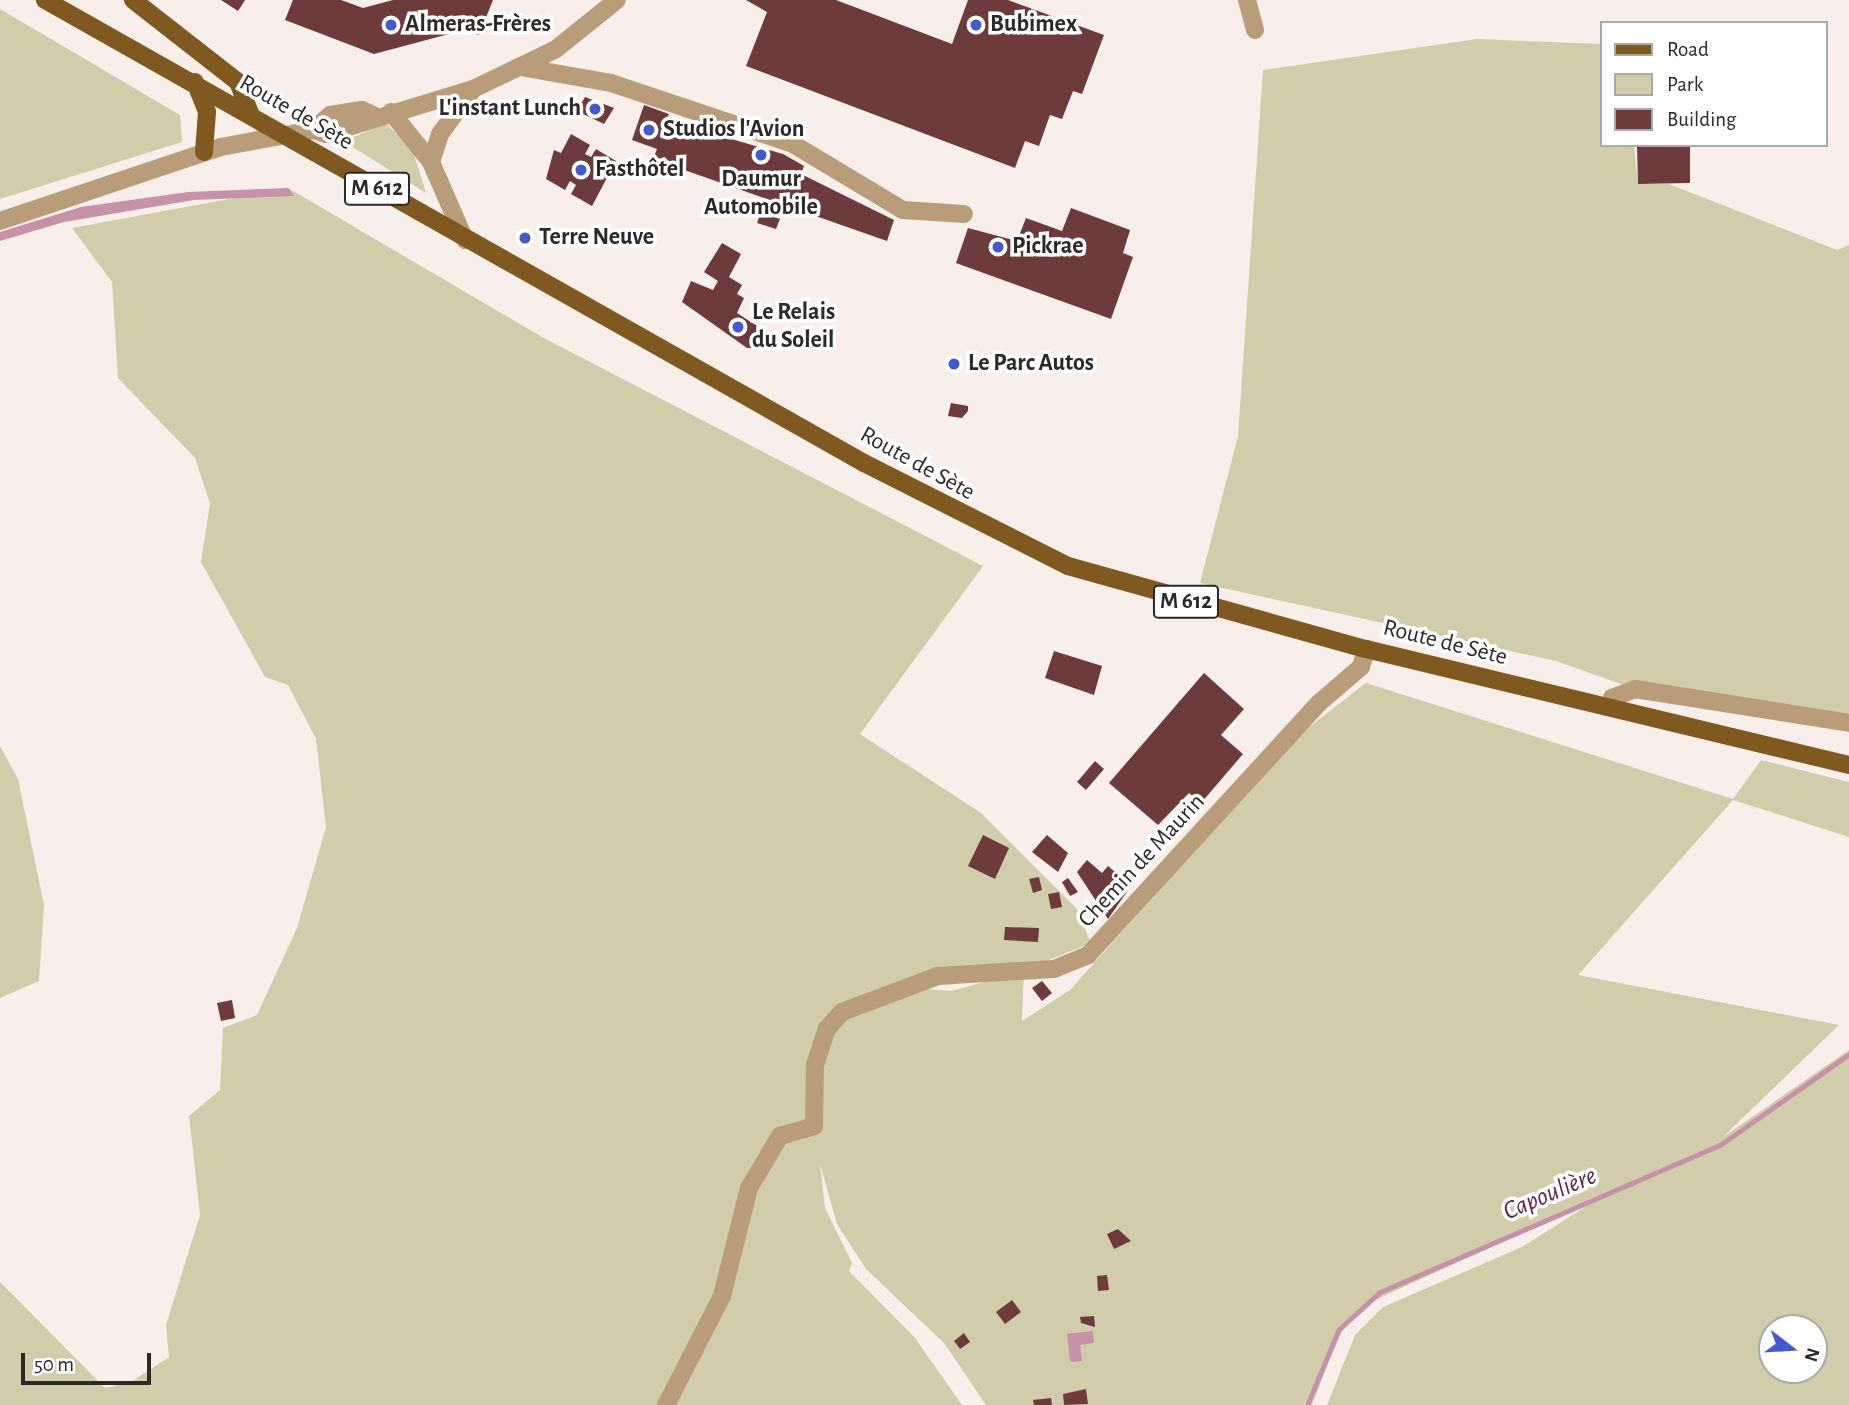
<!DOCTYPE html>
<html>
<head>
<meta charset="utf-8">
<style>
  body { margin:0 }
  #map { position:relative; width:1849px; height:1405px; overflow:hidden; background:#f9efea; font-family:"Alegreya Sans",sans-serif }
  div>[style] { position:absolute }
  .green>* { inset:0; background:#d1ccaa }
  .water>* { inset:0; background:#c692a8 }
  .stream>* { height:5px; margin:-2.5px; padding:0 2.5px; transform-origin:2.5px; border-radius:2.5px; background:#c692a8 }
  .building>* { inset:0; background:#6d3b3c }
  .minor>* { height:18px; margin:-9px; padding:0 9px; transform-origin:9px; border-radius:9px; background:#b99d7a }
  .tertiary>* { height:18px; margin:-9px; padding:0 9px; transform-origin:9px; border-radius:9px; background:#b99d7a }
  .primary>* { height:18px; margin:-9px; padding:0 9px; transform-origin:9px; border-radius:9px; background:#805920 }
  .dots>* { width:19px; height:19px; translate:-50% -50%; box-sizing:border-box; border:4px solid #fff; border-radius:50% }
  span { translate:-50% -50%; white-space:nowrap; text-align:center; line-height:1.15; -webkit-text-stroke:7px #fff; paint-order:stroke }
  .shield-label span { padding:2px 5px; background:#fff; border:2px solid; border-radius:5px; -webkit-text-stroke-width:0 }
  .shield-label { font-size:23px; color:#2d2927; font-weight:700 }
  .poi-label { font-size:24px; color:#2d2927; font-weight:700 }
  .left { translate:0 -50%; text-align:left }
  .right { translate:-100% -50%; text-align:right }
  .street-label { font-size:24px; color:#2d2927 }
  .water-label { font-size:26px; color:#622243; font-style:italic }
  .legend { position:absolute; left:1600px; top:21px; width:228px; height:126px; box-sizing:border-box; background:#fff; border:2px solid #aba9a9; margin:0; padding:9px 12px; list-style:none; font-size:21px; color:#2d2927 }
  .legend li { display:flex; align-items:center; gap:14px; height:35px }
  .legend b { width:35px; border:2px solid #aba9a9 }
  .north { position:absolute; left:1758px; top:1314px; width:70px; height:70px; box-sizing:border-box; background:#fff; border:2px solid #aba9a9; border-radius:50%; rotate:107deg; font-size:19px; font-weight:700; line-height:28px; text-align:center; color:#2d2927 }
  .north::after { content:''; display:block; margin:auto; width:24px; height:32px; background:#4359cd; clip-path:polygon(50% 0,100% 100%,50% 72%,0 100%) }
  .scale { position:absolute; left:21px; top:1353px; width:130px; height:32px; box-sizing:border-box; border:4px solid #2d2927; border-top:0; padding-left:9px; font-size:21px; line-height:24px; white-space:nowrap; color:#2d2927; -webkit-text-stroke:5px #fff; paint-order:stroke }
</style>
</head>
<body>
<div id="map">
  <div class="green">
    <div style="clip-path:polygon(0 9px,180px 115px,182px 142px,0 199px)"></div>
    <div style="clip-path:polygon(1477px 39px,1602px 44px,1602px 145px,1634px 145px,1638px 184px,1669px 184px,1837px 250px,1849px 245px,1849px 723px,1635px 689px,1556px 661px,1200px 583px,1238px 436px,1263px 70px)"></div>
    <div style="clip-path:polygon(386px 124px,412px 148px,426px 193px,343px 141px)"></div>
    <div style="clip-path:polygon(evenodd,288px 188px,542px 337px,983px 566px,860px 734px,981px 813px,1076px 908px,1091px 943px,1024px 970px,1022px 1021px,1070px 990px,1295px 738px,1366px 683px,1733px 799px,1761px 760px,1849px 782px,1849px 837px,1733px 800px,1578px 975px,1839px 1025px,1723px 1137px,1849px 1050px,1849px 1405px,1327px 1405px,1355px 1335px,1383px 1307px,1522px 1247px,1604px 1195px,1373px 1301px,1339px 1334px,1312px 1405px,1305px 1405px,1309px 1394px,1304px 1405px,986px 1405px,944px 1343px,866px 1269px,837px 1224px,820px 1164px,825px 1208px,852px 1263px,849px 1271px,915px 1338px,962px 1405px,0 1405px,0 1282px,105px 1388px,131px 1382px,169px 1357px,166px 1325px,200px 1215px,189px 1116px,220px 1090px,223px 1028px,257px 1015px,297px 928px,326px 827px,316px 739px,288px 685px,265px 677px,201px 562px,210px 504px,195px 458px,118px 378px,112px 282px,72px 228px,288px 188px,1018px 972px,952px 991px,924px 989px,919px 982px,1018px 972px,288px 188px,1772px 1328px,1814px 1328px,1814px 1370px,1772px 1370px,1772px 1328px)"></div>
    <div style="clip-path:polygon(0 746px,18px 779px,44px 905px,39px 981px,0 998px)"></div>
  </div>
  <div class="water">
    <div style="clip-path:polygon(288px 188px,294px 196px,194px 200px,64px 222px,0 241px,0 232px,81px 207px,188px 192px)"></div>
    <div style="clip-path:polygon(1093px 1331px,1094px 1343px,1080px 1345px,1082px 1361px,1070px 1362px,1067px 1334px)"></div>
  </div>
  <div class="stream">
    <div style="left:1307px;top:1405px;width:82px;rotate:-67.2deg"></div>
    <div style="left:1339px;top:1329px;width:55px;rotate:-42.1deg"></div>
    <div style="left:1380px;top:1292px;width:370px;rotate:-23.4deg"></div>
    <div style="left:1720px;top:1145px;width:158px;rotate:-35.2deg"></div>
  </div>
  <div class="building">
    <div style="clip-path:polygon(221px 0,245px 0,238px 11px)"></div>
    <div style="clip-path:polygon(293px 0,341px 0,363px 8px,393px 0,493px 0,479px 35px,464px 30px,374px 54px,285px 20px)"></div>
    <div style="clip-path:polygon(746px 0,836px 0,952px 44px,968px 0,1008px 0,1104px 35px,1082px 94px,1073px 91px,1062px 119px,1050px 115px,1039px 146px,1025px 141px,1015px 168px,746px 66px,767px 12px)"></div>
    <div style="clip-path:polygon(585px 97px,614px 108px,604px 124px,577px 111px)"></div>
    <div style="clip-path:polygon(644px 105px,669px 114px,666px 120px,783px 154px,804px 166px,801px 174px,894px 220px,887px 241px,653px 159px,657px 149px,632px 140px)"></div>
    <div style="clip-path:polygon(571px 134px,590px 145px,585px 154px,591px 157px,596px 149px,616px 161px,592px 206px,571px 194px,576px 185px,570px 181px,565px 190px,546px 179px,554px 150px,561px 153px)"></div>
    <div style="clip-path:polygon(1637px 145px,1690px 145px,1690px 183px,1638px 184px)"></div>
    <div style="clip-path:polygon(1071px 208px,1130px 230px,1123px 253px,1133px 257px,1111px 319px,956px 263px,968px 228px,1017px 241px,1026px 218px,1062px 231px)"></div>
    <div style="clip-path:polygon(761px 212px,780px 219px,776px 229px,757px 223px)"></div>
    <div style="clip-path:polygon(722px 243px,741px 254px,729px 277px,742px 285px,737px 294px,744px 298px,737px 313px,771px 335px,764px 347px,747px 348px,682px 302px,691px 281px,713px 290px,718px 281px,704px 272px)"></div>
    <div style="clip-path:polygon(951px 403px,968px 406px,968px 411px,962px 418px,948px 416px)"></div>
    <div style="clip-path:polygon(1054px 651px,1102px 666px,1094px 695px,1045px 678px)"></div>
    <div style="clip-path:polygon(1204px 673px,1244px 709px,1221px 735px,1243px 754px,1201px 803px,1189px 793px,1158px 825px,1109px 783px)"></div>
    <div style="clip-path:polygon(1095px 761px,1104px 769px,1086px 790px,1077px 782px)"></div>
    <div style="clip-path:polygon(983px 835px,1009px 848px,995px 879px,968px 866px)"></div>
    <div style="clip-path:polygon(1047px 835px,1068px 853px,1058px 872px,1032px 852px)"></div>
    <div style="clip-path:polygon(1087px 860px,1102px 873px,1108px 866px,1131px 886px,1108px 919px,1077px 872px)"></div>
    <div style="clip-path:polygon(1039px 877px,1042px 890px,1033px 893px,1029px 879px)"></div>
    <div style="clip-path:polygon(1068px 878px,1078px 892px,1070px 896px,1062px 882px)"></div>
    <div style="clip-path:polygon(1059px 892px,1062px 907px,1051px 909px,1048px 894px)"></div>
    <div style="clip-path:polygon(1005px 927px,1039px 928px,1038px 942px,1004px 940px)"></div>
    <div style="clip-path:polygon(1042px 981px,1052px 993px,1042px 1001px,1032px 988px)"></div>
    <div style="clip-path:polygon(232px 1000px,235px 1018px,221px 1021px,217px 1003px)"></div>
    <div style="clip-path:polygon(1118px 1229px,1131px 1241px,1114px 1249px,1107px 1234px)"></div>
    <div style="clip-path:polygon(1107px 1275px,1109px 1290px,1098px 1291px,1097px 1276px)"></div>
    <div style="clip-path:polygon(1012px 1300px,1021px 1312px,1005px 1324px,996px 1312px)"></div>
    <div style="clip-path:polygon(1094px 1316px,1095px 1327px,1081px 1323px,1080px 1317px)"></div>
    <div style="clip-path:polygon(964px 1333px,970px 1342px,960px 1349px,954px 1341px)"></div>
    <div style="clip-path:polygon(1086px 1389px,1088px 1404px,1064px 1405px,1063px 1394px)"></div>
    <div style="clip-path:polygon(1051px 1398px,1052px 1405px,1034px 1405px,1033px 1400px)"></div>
  </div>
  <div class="minor">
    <div style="left:1247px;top:0;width:31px;rotate:75deg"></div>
    <div style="left:520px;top:67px;width:92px;rotate:10deg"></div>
    <div style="left:611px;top:83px;width:192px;rotate:18.5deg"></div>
    <div style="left:793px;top:144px;width:128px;rotate:31deg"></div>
    <div style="left:903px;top:210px;width:61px;rotate:3.8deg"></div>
    <div style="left:1608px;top:707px;width:10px;rotate:-66deg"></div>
    <div style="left:1612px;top:698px;width:25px;rotate:-21deg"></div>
    <div style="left:1635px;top:689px;width:217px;rotate:9deg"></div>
    <div style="left:666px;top:1405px;width:123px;rotate:-62.8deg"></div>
    <div style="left:722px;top:1296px;width:111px;rotate:-76deg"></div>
    <div style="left:749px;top:1188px;width:61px;rotate:-59.2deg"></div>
    <div style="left:780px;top:1136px;width:35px;rotate:-16deg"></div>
    <div style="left:814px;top:1126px;width:61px;rotate:-89.1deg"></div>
    <div style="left:815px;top:1065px;width:38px;rotate:-72deg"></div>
    <div style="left:827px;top:1029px;width:23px;rotate:-49deg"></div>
    <div style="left:842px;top:1012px;width:103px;rotate:-20.6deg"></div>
    <div style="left:938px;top:976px;width:116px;rotate:-3.5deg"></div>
    <div style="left:1054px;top:969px;width:37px;rotate:-22deg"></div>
    <div style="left:1088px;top:955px;width:342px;rotate:-47.5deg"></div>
    <div style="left:1319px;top:703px;width:55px;rotate:-40.6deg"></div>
    <div style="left:1361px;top:667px;width:19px;rotate:-74deg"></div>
  </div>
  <div class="tertiary">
    <div style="left:391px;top:112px;width:64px;rotate:51.3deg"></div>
    <div style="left:313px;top:130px;width:14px;rotate:17deg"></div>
    <div style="left:326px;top:134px;width:154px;rotate:-17deg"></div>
    <div style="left:473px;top:89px;width:92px;rotate:-25.7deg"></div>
    <div style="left:556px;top:49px;width:78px;rotate:-38.8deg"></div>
    <div style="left:0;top:221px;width:233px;rotate:-18.5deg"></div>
    <div style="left:221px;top:147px;width:94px;rotate:-10.5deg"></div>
    <div style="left:313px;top:130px;width:23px;rotate:-41deg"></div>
    <div style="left:330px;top:115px;width:32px;rotate:-9deg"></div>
    <div style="left:362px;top:110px;width:12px;rotate:24deg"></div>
    <div style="left:465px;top:240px;width:85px;rotate:-113.6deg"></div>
    <div style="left:431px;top:162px;width:29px;rotate:-72deg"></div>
    <div style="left:440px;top:134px;width:56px;rotate:-53.7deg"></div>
  </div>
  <div class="primary">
    <div style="left:45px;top:0;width:941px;rotate:29.48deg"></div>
    <div style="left:864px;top:463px;width:229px;rotate:26.8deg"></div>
    <div style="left:1068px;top:566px;width:309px;rotate:15.6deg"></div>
    <div style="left:1366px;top:649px;width:497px;rotate:13.5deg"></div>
    <div style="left:133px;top:0;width:133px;rotate:38deg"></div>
    <div style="left:238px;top:82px;width:33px;rotate:69deg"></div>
    <div style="left:195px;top:82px;width:32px;rotate:68deg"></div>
    <div style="left:207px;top:112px;width:40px;rotate:94.3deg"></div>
  </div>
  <div class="dots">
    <div style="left:391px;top:25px;background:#4359cd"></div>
    <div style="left:976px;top:25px;background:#4359cd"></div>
    <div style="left:595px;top:109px;background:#4359cd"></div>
    <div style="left:649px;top:130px;background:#4359cd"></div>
    <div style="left:761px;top:155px;background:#4359cd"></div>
    <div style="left:581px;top:170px;background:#4359cd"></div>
    <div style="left:525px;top:238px;background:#4359cd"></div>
    <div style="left:998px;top:247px;background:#4359cd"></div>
    <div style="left:738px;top:327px;background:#4359cd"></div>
    <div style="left:954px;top:364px;background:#4359cd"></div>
  </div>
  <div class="shield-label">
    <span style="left:377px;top:189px">M 612</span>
    <span style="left:1186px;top:602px">M 612</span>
  </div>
  <div class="poi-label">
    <span class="left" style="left:405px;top:25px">Almeras-Frères</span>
    <span class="left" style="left:990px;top:25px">Bubimex</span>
    <span class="right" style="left:581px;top:109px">L'instant Lunch</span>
    <span class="left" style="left:663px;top:130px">Studios l'Avion</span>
    <span class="left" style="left:595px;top:170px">Fasthôtel</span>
    <span style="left:761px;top:194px">Daumur<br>Automobile</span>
    <span class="left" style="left:539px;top:238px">Terre Neuve</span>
    <span class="left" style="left:1012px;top:247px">Pickrae</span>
    <span class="left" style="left:752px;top:327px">Le Relais<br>du Soleil</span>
    <span class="left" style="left:968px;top:364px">Le Parc Autos</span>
  </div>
  <div class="street-label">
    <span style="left:296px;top:113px;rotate:30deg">Route de Sète</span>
    <span style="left:917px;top:464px;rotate:29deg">Route de Sète</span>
    <span style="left:1445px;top:643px;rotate:14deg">Route de Sète</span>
    <span style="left:1142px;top:861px;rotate:-47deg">Chemin de Maurin</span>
  </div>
  <div class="water-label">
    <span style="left:1550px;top:1194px;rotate:-23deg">Capoulière</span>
  </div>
  <ul class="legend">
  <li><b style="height:9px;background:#805920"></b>Road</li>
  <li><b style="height:19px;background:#d1ccaa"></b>Park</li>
  <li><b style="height:19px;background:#6d3b3c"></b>Building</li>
  </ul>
  <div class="north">N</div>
  <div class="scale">50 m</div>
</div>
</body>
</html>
